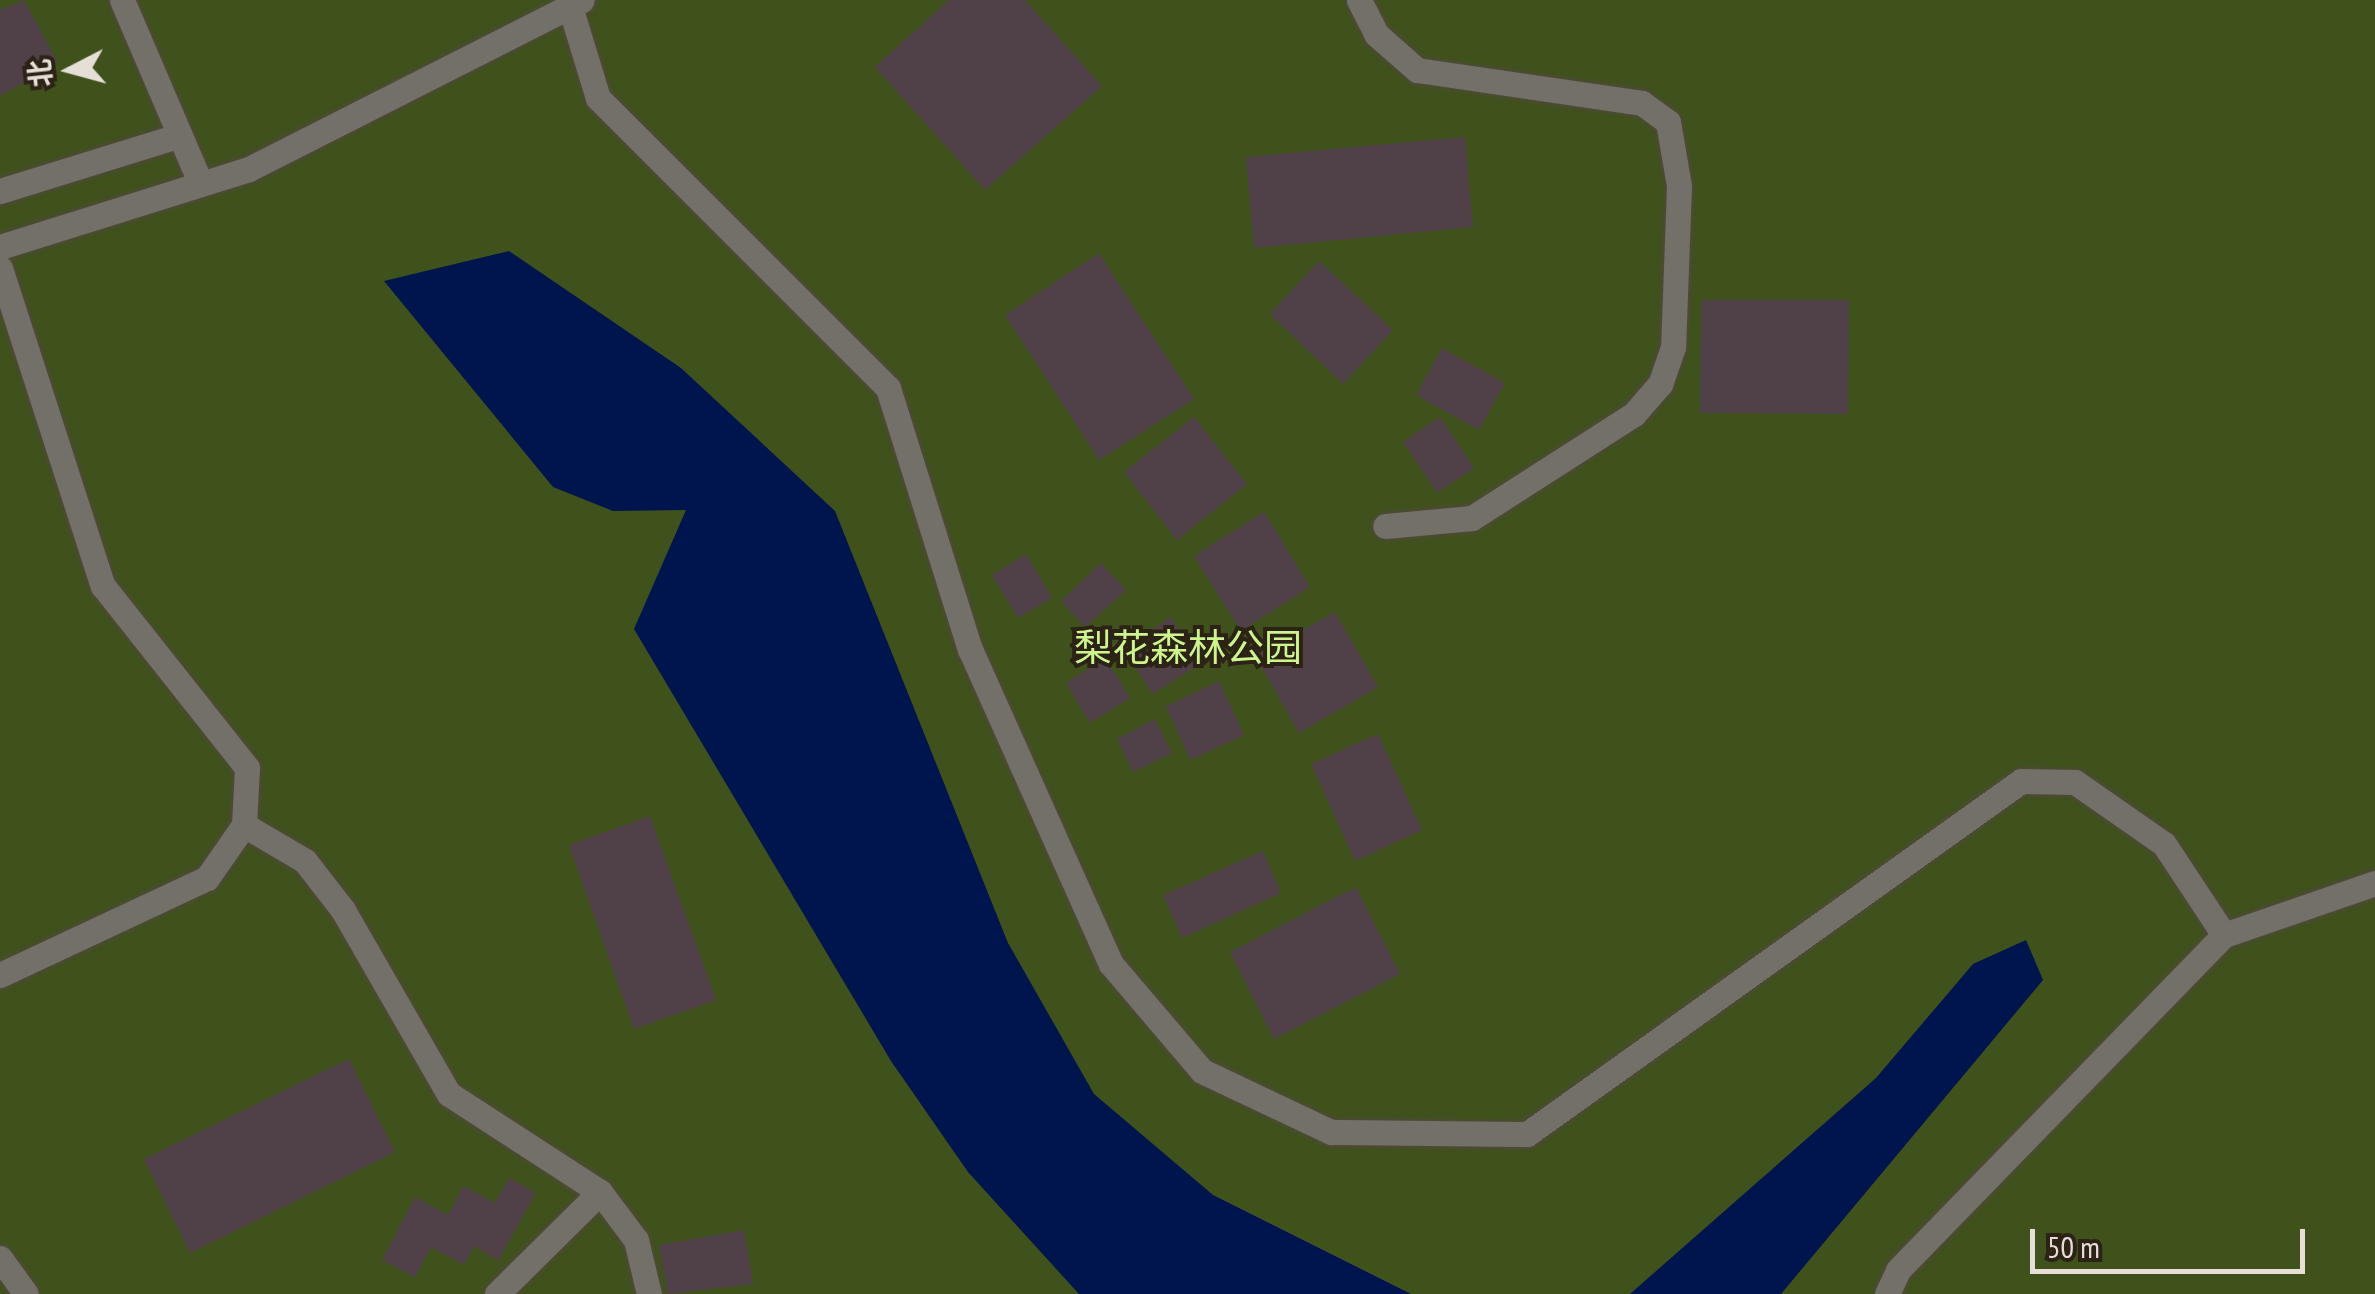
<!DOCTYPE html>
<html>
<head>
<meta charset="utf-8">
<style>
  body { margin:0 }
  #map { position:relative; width:2375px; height:1294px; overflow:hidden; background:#362b20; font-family:"PT Sans Narrow","Noto Sans SC",sans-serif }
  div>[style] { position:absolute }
  .green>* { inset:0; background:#3f521c }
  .water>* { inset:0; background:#00144d }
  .building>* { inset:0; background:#504048 }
  .roads { filter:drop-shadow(0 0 2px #52483d) drop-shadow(0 0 2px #52483d) }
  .minor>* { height:25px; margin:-12.5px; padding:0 12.5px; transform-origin:12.5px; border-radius:12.5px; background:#737069 }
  span { translate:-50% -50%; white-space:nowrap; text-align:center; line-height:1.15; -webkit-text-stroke:8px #2c2216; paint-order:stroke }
  .park-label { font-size:38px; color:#ccf58d }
  .north { position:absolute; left:20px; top:20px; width:100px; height:100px; -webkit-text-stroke:8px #2c2216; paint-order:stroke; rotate:264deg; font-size:28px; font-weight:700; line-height:40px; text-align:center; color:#e6dfd7 }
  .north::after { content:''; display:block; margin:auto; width:35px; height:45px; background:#e6dfd7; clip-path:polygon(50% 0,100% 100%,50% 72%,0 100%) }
  .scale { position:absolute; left:2030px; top:1229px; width:275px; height:45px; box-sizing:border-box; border:5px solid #e6dfd7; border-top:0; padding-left:12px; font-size:30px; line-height:35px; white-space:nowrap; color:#e6dfd7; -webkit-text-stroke:8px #2c2216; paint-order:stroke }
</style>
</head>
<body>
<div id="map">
  <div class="green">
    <div style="clip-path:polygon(0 0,2375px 0,2375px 1294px,0 1294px)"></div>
  </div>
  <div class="water">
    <div style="clip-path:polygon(509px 251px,681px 368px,835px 511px,1008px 943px,1094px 1094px,1213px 1195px,1411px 1294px,1079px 1294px,968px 1172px,891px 1061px,634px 629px,686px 510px,613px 511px,553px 487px,384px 281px)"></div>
    <div style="clip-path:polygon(2026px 940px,2043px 980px,1781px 1294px,1630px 1294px,1876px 1078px,1973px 964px)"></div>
  </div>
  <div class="building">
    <div style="clip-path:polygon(24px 0,58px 63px,0 96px,0 10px)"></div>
    <div style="clip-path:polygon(949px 0,1025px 0,1102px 86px,985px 190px,875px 67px)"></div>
    <div style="clip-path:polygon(1465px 137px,1473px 227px,1254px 248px,1246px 157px)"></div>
    <div style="clip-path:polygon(1099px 253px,1194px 399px,1099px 460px,1005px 315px)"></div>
    <div style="clip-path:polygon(1319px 261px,1393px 330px,1343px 384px,1270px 314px)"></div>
    <div style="clip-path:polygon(1701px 300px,1849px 300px,1848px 414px,1700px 413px)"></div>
    <div style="clip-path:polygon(1442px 348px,1505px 383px,1479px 430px,1416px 395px)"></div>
    <div style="clip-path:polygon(1194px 417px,1247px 484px,1177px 540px,1124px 472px)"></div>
    <div style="clip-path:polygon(1440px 417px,1474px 468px,1437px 493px,1403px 442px)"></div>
    <div style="clip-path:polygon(1264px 512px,1310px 587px,1241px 631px,1194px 556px)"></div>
    <div style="clip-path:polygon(1026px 554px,1052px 598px,1018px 618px,992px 575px)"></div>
    <div style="clip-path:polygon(1101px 563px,1126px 590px,1085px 627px,1061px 601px)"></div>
    <div style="clip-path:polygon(1335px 612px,1378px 687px,1299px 733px,1256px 657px)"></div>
    <div style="clip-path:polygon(1171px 617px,1201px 663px,1153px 694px,1123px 649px)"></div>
    <div style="clip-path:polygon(1105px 658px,1130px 698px,1090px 723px,1066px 683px)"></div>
    <div style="clip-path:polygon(1219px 681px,1244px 735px,1190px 760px,1166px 706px)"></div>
    <div style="clip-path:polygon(1155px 719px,1172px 753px,1133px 772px,1117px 739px)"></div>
    <div style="clip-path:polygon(1378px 734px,1422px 830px,1355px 861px,1311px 764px)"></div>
    <div style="clip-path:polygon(650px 816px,716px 1000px,634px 1029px,569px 845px)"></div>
    <div style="clip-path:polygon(1263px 851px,1281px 893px,1182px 938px,1163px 895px)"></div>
    <div style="clip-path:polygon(1356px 887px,1400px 974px,1274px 1039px,1230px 952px)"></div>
    <div style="clip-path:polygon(349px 1059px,395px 1152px,190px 1253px,144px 1159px)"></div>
    <div style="clip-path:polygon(509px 1178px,536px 1193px,498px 1261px,474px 1246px,464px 1265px,431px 1247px,415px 1277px,382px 1260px,415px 1197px,448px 1215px,463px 1186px,495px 1203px)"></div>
    <div style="clip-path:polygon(744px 1230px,753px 1284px,668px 1294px,659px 1245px)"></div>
  </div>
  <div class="roads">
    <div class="minor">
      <div style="left:122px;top:0;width:200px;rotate:66.8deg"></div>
      <div style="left:568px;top:0;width:102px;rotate:73deg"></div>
      <div style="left:598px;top:98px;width:410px;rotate:45deg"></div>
      <div style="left:888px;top:388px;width:274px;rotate:72.6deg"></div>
      <div style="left:970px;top:649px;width:345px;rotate:65.9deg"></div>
      <div style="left:1111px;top:964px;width:140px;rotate:49.6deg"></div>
      <div style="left:1202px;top:1071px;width:143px;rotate:25.3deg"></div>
      <div style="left:1331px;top:1132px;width:196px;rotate:0.6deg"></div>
      <div style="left:1527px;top:1134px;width:607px;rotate:-35.55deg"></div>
      <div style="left:2021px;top:781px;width:54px;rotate:1.1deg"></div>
      <div style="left:2075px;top:782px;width:108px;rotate:34.9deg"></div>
      <div style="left:2164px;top:844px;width:109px;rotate:56.6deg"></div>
      <div style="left:1359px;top:0;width:38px;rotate:63deg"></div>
      <div style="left:1376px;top:34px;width:55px;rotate:41.3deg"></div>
      <div style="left:1417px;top:70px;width:227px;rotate:8.3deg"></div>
      <div style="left:1642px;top:103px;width:32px;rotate:36deg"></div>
      <div style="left:1668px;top:122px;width:65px;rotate:80.2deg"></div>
      <div style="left:1679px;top:186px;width:161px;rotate:92.1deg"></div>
      <div style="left:1673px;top:347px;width:39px;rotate:109deg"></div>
      <div style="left:1660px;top:384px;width:40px;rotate:131deg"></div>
      <div style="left:1634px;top:414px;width:193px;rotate:147.3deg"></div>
      <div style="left:1472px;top:518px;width:87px;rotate:174.7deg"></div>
      <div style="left:0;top:191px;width:182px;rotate:-17.2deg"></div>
      <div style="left:0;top:247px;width:261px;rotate:-17.4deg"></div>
      <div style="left:249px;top:169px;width:373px;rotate:-26.9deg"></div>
      <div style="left:0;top:268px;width:334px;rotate:72.1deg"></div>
      <div style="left:103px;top:586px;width:232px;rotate:51.6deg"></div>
      <div style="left:247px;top:768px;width:57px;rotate:93deg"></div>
      <div style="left:244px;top:825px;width:65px;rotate:124.9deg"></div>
      <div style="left:207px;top:878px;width:229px;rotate:154.9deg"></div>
      <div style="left:244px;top:825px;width:71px;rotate:30.5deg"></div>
      <div style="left:305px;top:861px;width:62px;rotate:52.2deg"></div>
      <div style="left:343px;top:910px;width:212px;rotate:60.1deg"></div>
      <div style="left:449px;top:1094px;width:180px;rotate:33deg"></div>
      <div style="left:600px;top:1192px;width:145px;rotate:135.3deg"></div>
      <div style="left:600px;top:1192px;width:60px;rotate:53.1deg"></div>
      <div style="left:636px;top:1240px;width:56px;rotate:76.5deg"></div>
      <div style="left:0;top:1258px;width:44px;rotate:54.2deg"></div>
      <div style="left:1887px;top:1294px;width:26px;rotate:-65deg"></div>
      <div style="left:1898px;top:1270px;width:467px;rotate:-45.8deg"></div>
      <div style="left:2224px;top:935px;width:160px;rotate:-19deg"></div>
    </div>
  </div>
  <div class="park-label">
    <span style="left:1188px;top:647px">梨花森林公园</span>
  </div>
  <div class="north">北</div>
  <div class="scale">50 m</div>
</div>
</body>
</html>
